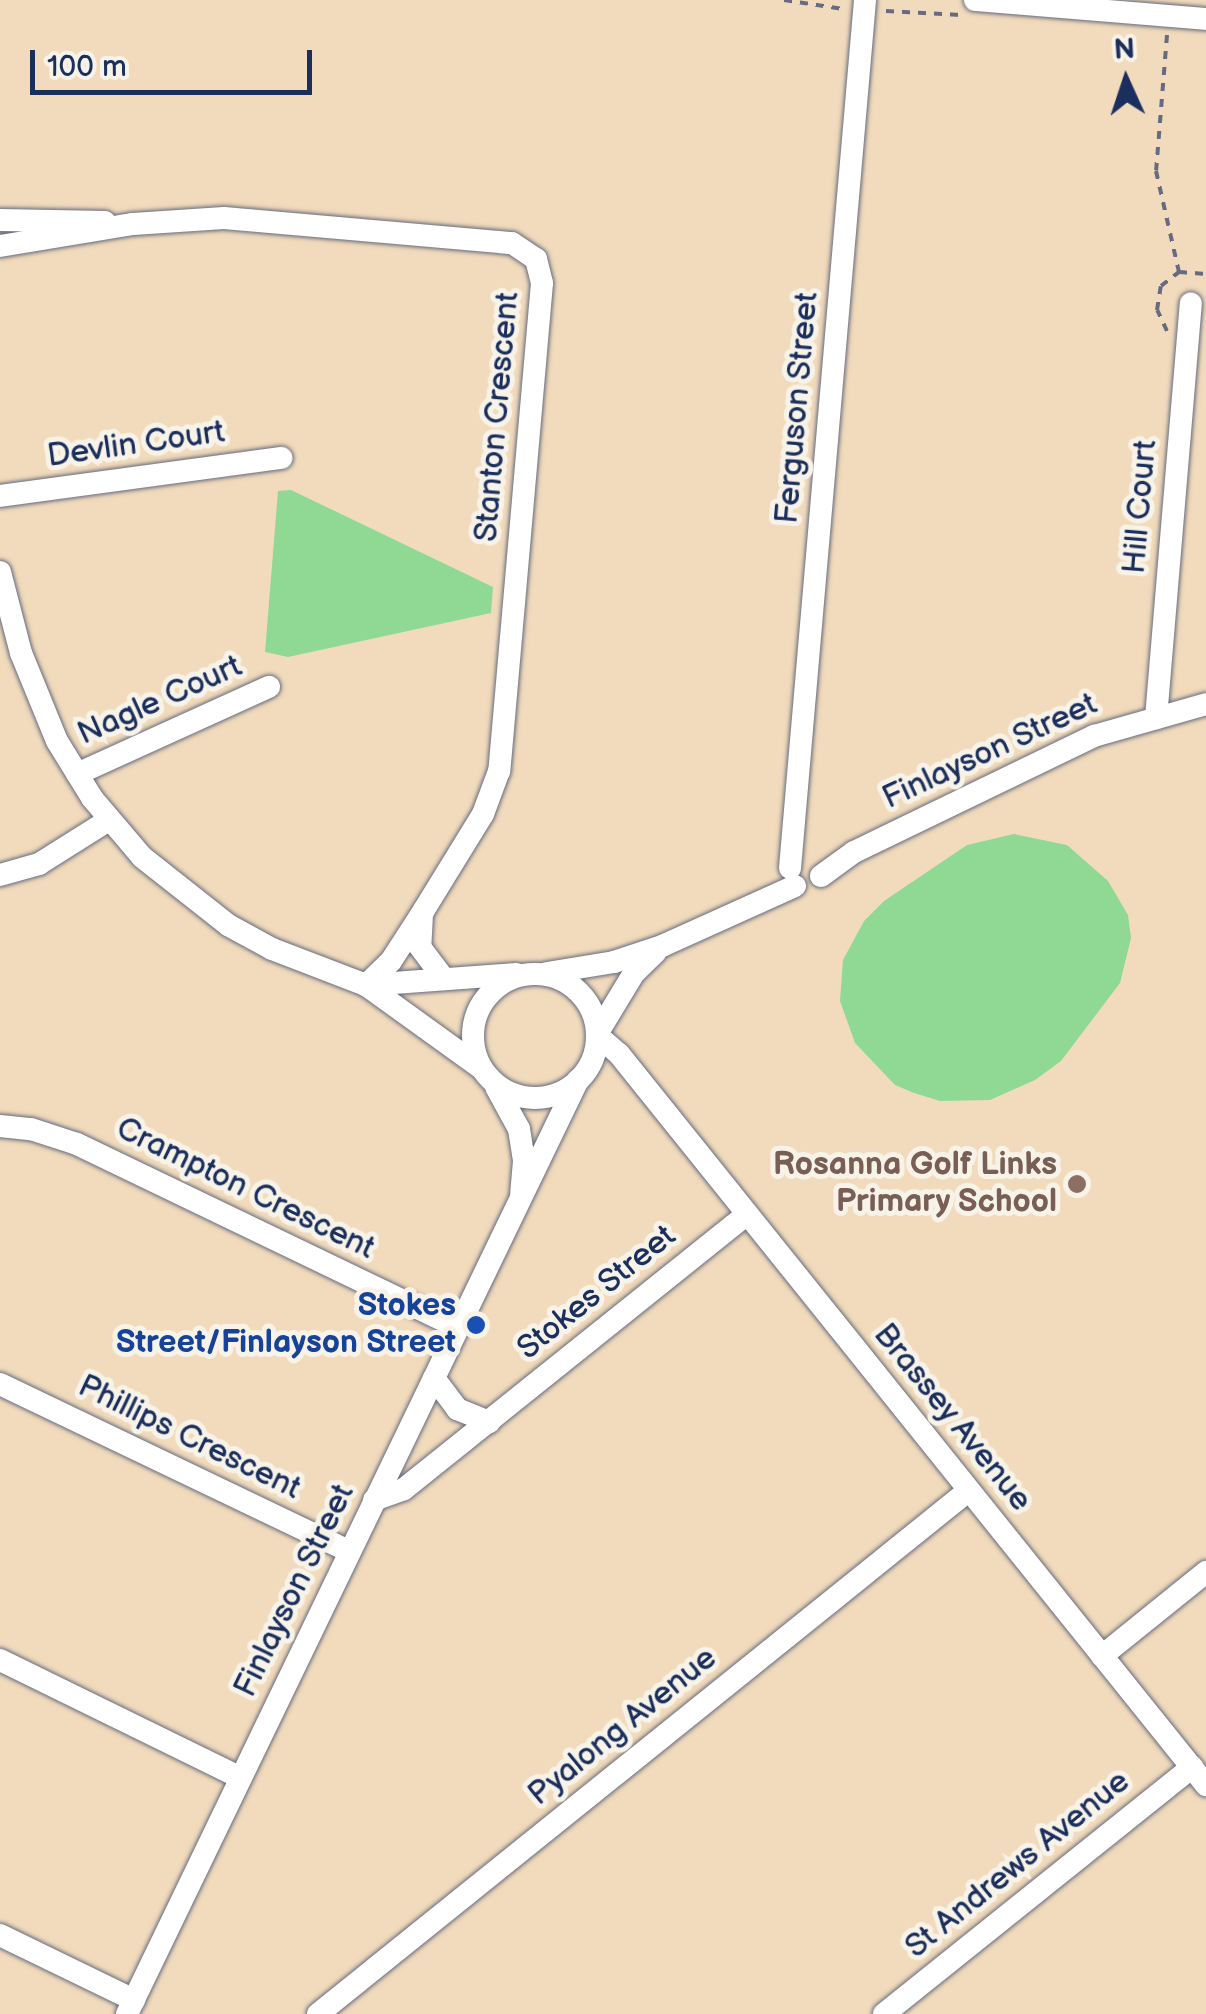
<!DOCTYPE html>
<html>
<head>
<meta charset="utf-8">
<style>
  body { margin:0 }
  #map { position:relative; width:1206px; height:2014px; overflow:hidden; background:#f2dbbc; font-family:"Balsamiq Sans",sans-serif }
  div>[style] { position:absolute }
  .green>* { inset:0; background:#90d994 }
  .path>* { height:4px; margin-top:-2px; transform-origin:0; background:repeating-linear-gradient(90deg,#666b7f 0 8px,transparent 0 16px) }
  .roads { filter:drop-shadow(0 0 2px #666b7f) drop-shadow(0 0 2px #666b7f) }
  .minor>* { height:22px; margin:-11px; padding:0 11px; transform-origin:11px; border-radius:11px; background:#fff }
  .minor>.ring { margin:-11px; padding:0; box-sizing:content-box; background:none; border:22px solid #fff; border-radius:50% }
  .dots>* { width:28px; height:28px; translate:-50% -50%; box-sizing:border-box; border:5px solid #f7f3e8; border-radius:50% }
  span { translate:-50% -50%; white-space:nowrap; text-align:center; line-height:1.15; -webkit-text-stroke:10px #f7f3e8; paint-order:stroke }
  .street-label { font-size:32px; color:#1b2f5e }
  .education-label { font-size:32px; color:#785e54; font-weight:700 }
  .right { translate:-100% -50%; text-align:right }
  .transit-label { font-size:32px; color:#164399; font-weight:700 }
  .north { position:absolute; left:1076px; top:30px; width:100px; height:100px; -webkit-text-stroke:8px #f7f3e8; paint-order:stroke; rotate:357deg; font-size:28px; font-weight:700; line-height:40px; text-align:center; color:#1b2f5e }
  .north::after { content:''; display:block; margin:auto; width:35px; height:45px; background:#1b2f5e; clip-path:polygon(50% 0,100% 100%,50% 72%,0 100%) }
  .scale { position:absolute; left:30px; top:50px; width:282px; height:45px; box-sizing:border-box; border:5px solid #1b2f5e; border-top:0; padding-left:12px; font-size:30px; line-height:35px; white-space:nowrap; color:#1b2f5e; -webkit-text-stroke:8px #f7f3e8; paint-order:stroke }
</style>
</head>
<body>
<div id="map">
  <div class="green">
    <div style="clip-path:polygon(291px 490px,493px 587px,491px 613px,288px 657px,265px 652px,278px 491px)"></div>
    <div style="clip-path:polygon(1014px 834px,1067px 845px,1108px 881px,1128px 915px,1131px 938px,1120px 983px,1061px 1061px,1035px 1080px,990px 1100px,940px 1101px,914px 1093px,895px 1085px,855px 1043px,840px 1001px,843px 960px,864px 921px,884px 901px,967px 845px)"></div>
  </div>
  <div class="path">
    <div style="left:784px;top:0;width:60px;rotate:8.7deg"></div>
    <div style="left:886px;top:11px;width:75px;rotate:3.1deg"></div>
    <div style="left:1167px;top:35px;width:136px;rotate:94.6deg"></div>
    <div style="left:1156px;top:171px;width:104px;rotate:77.2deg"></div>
    <div style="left:1167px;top:331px;width:23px;rotate:-115deg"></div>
    <div style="left:1157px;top:310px;width:24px;rotate:-81deg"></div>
    <div style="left:1161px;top:286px;width:23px;rotate:-38deg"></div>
    <div style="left:1179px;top:272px;width:27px;rotate:4deg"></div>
  </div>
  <div class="roads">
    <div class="minor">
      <div style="left:975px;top:0;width:232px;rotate:4.7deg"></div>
      <div style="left:0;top:220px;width:105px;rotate:1.1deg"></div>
      <div style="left:0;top:246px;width:135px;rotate:-9.4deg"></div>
      <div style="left:133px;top:224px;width:91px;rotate:-3.8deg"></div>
      <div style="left:224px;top:218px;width:289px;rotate:5deg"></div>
      <div style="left:512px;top:243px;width:29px;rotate:34deg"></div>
      <div style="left:536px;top:259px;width:25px;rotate:76deg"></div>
      <div style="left:542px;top:283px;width:490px;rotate:95deg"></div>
      <div style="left:499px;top:771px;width:46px;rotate:110.4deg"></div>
      <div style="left:483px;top:814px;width:113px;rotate:121.6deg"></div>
      <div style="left:424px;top:910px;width:61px;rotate:122.9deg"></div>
      <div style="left:391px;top:961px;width:35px;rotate:136deg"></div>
      <div style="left:0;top:496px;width:284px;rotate:-7.7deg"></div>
      <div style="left:0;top:572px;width:84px;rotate:75.5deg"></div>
      <div style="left:21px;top:653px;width:95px;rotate:67.8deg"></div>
      <div style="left:57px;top:741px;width:67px;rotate:58.4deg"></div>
      <div style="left:92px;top:798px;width:77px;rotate:49.7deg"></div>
      <div style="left:142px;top:857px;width:110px;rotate:38.3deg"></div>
      <div style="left:228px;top:925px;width:50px;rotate:28.6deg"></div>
      <div style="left:272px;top:949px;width:101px;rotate:21deg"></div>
      <div style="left:366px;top:985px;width:142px;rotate:35.8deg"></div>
      <div style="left:1156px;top:718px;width:416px;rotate:-85.2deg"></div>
      <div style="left:77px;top:774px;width:211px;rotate:-24.4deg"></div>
      <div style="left:790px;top:868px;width:871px;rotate:-85.06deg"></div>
      <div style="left:0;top:875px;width:41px;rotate:-15.8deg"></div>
      <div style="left:39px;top:864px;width:83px;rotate:-32.2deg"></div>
      <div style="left:821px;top:876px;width:41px;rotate:-36deg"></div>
      <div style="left:854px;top:852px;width:267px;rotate:-25.8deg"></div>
      <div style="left:1094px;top:736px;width:116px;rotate:-15.9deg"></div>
      <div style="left:422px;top:914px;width:33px;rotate:93deg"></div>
      <div style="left:420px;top:947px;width:38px;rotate:53deg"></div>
      <div style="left:547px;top:973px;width:68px;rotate:-9.3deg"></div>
      <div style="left:614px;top:962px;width:51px;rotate:-18.4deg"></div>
      <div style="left:662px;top:946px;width:146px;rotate:-24.3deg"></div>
      <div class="ring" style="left:473px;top:974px;width:102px;height:102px"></div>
      <div style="left:366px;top:985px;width:151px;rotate:-4.2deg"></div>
      <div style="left:597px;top:1034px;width:71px;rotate:-58.8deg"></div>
      <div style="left:634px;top:973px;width:30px;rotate:-44deg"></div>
      <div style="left:597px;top:1035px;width:29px;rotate:41deg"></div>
      <div style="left:619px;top:1054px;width:938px;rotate:51.24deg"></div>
      <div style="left:496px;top:1087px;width:48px;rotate:61.3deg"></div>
      <div style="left:519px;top:1129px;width:32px;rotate:81deg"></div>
      <div style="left:524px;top:1161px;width:32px;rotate:95deg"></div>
      <div style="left:0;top:1126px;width:31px;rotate:6deg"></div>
      <div style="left:31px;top:1129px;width:48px;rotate:18.1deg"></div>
      <div style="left:77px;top:1144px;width:422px;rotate:25.7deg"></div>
      <div style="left:434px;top:1378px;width:39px;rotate:53deg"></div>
      <div style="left:457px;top:1409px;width:35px;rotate:22deg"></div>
      <div style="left:0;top:1384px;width:388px;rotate:25.6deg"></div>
      <div style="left:374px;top:1500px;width:32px;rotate:-20deg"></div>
      <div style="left:404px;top:1489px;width:438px;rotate:-38.7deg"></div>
      <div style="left:1102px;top:1656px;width:134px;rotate:-38.9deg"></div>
      <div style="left:0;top:1660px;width:268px;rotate:26.1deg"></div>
      <div style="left:0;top:1935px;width:149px;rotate:25.9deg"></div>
      <div style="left:127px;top:2014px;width:1037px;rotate:-64.23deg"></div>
      <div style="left:318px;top:2014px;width:834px;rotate:-38.82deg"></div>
      <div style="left:884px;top:2014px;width:395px;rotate:-38.7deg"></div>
    </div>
  </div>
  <div class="dots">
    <div style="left:1077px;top:1184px;background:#8d6e63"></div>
    <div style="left:476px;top:1325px;background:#1a4fb4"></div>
  </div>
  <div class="street-label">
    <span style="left:798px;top:408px;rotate:-85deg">Ferguson Street</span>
    <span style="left:498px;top:417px;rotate:-85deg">Stanton Crescent</span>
    <span style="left:136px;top:445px;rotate:-8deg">Devlin Court</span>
    <span style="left:1141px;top:507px;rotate:-85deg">Hill Court</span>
    <span style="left:160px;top:701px;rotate:-24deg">Nagle Court</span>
    <span style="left:990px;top:752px;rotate:-25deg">Finlayson Street</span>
    <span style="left:245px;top:1189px;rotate:26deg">Crampton Crescent</span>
    <span style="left:597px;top:1293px;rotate:-39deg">Stokes Street</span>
    <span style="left:952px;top:1418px;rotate:51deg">Brassey Avenue</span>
    <span style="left:189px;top:1438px;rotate:26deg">Phillips Crescent</span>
    <span style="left:295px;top:1591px;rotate:-64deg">Finlayson Street</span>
    <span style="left:623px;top:1727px;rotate:-39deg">Pyalong Avenue</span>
    <span style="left:1018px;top:1865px;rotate:-39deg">St Andrews Avenue</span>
  </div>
  <div class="education-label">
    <span class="right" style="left:1057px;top:1184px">Rosanna Golf Links<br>Primary School</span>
  </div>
  <div class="transit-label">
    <span class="right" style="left:456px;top:1325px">Stokes<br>Street/Finlayson Street</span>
  </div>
  <div class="north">N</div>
  <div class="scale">100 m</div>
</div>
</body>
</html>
